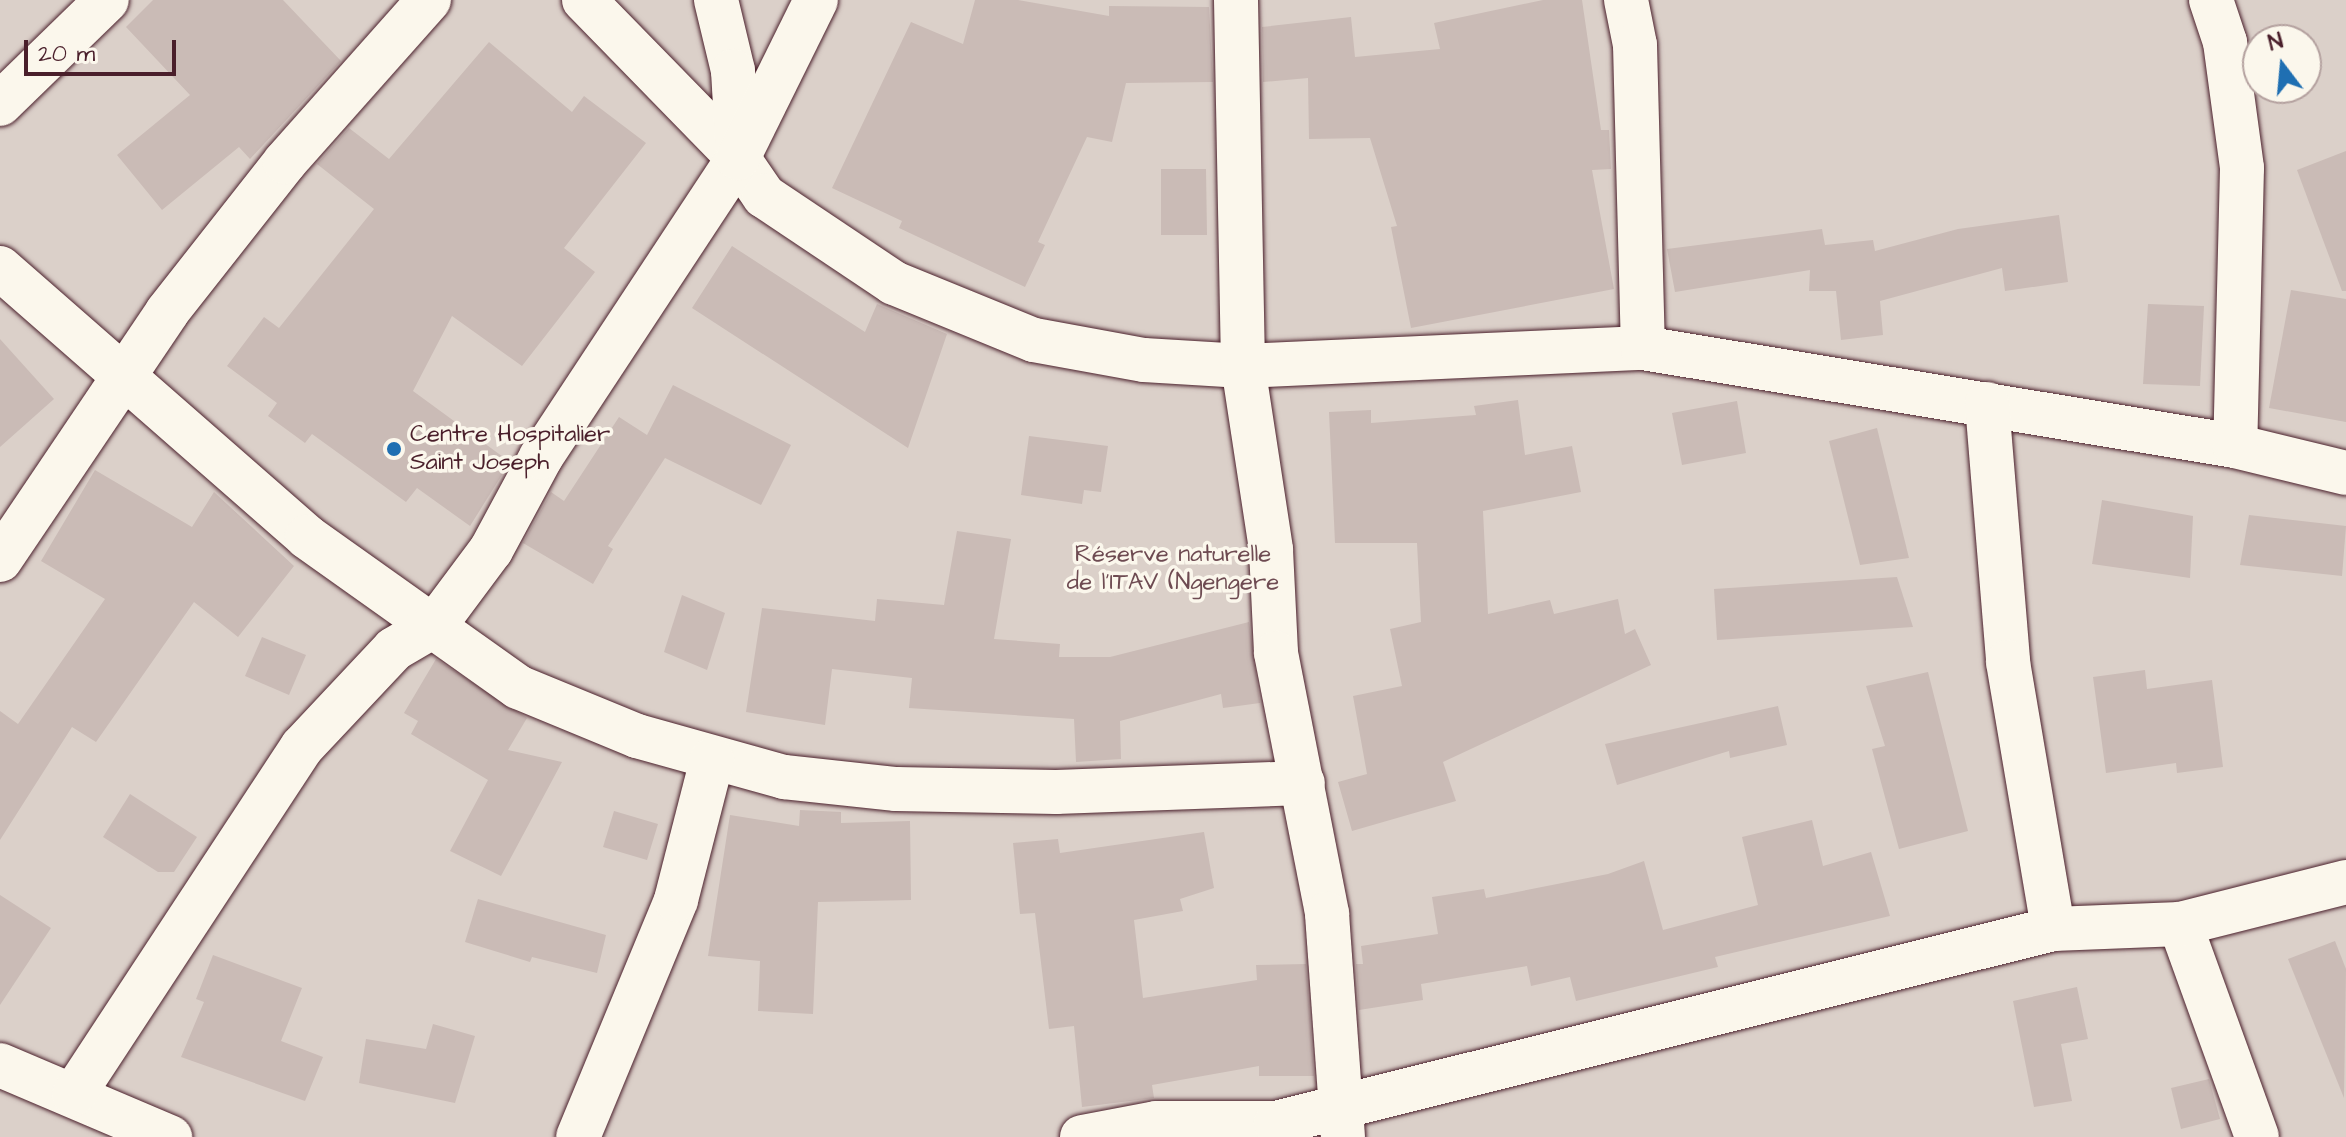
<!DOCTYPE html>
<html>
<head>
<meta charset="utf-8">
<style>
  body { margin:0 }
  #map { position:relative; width:2346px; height:1137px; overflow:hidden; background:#f4eee4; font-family:"Architects Daughter",sans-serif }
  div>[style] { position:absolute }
  .green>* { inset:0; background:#dbd0c9 }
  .building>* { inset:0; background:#cabbb6 }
  .roads { filter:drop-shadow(0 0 2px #4a1f2b) drop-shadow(0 0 2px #4a1f2b) }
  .street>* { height:44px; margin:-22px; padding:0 22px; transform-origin:22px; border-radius:22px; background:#fbf7ec }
  .dots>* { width:22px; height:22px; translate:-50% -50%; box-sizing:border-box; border:4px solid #fbf7ec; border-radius:50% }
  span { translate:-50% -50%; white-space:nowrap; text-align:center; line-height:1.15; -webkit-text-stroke:7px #fbf7ec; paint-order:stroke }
  .poi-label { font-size:24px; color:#4a1f2b }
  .left { translate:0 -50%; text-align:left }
  .park-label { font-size:24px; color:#6e4b52 }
  .north { position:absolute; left:2242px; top:24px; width:80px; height:80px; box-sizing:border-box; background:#fbf7ec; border:2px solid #b4a19f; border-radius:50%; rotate:344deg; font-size:22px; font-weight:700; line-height:32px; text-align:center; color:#4a1f2b }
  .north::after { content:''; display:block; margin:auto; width:28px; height:36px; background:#1f6fb2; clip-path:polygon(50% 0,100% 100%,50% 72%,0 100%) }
  .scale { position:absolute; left:24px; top:40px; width:152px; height:36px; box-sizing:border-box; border:4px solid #4a1f2b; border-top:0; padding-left:10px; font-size:24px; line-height:28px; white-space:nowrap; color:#4a1f2b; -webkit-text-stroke:6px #fbf7ec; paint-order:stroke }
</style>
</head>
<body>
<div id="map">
  <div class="green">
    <div style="clip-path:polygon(evenodd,0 0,2346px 0,2346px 1137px,0 1137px,0 0,2258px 40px,2306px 40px,2306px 88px,2258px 88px,2258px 40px)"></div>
  </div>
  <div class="building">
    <div style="clip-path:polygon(153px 0,283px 0,341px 61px,250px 159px,239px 147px,162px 210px,117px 155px,190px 95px,126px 27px)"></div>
    <div style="clip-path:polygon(975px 0,1018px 0,1109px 16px,1109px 6px,1209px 7px,1213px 82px,1126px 83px,1112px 142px,1087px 137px,1038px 242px,1045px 245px,1025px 287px,899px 228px,902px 221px,832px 188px,911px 22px,963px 44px)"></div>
    <div style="clip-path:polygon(1543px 0,1582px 0,1601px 130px,1609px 130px,1611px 169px,1592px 170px,1614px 289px,1411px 328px,1391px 227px,1397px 226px,1370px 138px,1309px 139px,1308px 78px,1263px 82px,1262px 27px,1351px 17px,1355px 57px,1440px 49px,1434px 23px)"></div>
    <div style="clip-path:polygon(489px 42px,572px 112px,584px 96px,646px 143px,564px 248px,595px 272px,522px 366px,452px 316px,413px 391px,510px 462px,470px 526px,417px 488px,406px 502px,312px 434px,305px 443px,268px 416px,277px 403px,227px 366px,264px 317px,279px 328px,374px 209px,317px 164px,349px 128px,389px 159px)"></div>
    <div style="clip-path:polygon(2346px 151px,2346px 291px,2342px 291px,2297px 170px)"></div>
    <div style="clip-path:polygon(1161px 169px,1206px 169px,1207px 235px,1161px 235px)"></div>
    <div style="clip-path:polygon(2059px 215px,2068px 282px,2005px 291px,2002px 268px,1880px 301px,1883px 335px,1841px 340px,1836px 291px,1809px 291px,1810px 270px,1675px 292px,1667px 249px,1822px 229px,1825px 245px,1873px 240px,1875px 251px,1958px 229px)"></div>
    <div style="clip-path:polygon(732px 246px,865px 332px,877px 304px,947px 334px,908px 448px,692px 308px)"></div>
    <div style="clip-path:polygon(2291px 290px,2346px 299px,2346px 422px,2269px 408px)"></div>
    <div style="clip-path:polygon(2148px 304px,2204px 306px,2200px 386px,2143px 384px)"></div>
    <div style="clip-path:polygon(0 339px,54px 399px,0 447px)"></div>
    <div style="clip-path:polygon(673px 385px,791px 445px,761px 505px,665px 458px,608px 546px,613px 549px,593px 584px,523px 543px,551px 492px,564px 501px,619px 417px,647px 435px)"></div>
    <div style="clip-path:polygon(1518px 400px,1525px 455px,1572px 446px,1581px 492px,1483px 511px,1488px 614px,1550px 600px,1554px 614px,1618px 599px,1625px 634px,1635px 629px,1651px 665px,1443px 762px,1456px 801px,1352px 831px,1338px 782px,1367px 774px,1353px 696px,1402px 686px,1390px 629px,1421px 622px,1417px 543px,1335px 543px,1329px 412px,1371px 410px,1371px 423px,1476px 415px,1474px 406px)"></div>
    <div style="clip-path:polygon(1737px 401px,1746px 453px,1682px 465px,1672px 413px)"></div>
    <div style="clip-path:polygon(1877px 428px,1909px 558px,1860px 565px,1829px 441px)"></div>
    <div style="clip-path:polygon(1029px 436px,1108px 446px,1101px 492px,1084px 490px,1082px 504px,1021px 495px)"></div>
    <div style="clip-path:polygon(95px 470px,192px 527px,214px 492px,294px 566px,238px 637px,194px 602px,96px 742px,72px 727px,0 840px,0 711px,18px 724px,105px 599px,41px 561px)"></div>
    <div style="clip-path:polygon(2102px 500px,2193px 516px,2190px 578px,2092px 564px)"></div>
    <div style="clip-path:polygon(2249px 515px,2346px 526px,2342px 576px,2240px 565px)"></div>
    <div style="clip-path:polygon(957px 531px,1011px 539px,994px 639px,1060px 644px,1059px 657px,1110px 657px,1249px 622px,1260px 703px,1223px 708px,1221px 694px,1120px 721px,1121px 759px,1076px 762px,1074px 719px,909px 708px,912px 678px,832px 669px,825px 725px,746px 712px,762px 608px,875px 621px,877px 599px,944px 605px)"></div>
    <div style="clip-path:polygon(1897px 577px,1913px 627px,1717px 640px,1714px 589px)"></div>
    <div style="clip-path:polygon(682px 595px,725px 613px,707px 670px,664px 652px)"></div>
    <div style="clip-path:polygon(262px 637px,306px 655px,289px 695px,245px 676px)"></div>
    <div style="clip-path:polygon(436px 659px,527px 718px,508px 750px,562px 762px,501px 876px,450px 851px,488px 780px,411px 734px,418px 721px,404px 713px)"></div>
    <div style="clip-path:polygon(2145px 670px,2147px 689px,2212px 680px,2223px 767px,2177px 773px,2176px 763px,2106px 773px,2093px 677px)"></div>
    <div style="clip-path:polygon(1928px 672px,1968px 831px,1899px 849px,1872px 749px,1885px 746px,1866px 686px)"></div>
    <div style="clip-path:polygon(1778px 706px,1787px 745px,1730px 758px,1729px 751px,1617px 785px,1605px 744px)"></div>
    <div style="clip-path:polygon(130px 794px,197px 837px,174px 872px,158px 872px,103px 837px)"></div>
    <div style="clip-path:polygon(800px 810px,841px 812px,841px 823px,910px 821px,911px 900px,818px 902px,813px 1014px,758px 1011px,760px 961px,708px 956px,730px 815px,799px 826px)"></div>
    <div style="clip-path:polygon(614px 811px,658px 824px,647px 860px,603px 847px)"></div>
    <div style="clip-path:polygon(1812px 820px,1823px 866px,1871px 852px,1890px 916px,1715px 957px,1718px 967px,1576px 1001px,1570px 977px,1531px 986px,1527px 966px,1421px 984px,1423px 1000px,1359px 1010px,1356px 964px,1363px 964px,1361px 946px,1438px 934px,1432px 897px,1484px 889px,1486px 898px,1608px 874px,1644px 861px,1663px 930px,1758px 905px,1742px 837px)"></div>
    <div style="clip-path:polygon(1204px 832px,1214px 888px,1180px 899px,1183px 911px,1134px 920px,1143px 998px,1257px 980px,1256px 965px,1306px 964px,1314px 1076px,1259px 1076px,1259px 1066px,1152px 1085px,1154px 1098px,1082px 1107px,1074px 1026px,1049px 1029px,1035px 913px,1020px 914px,1013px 843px,1058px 839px,1060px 853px)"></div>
    <div style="clip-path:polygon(0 895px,51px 928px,0 1005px)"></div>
    <div style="clip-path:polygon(478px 899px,606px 935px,597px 973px,532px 957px,530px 962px,465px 942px)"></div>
    <div style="clip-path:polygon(2335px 941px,2346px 969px,2344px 1098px,2288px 959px)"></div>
    <div style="clip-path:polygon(213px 955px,302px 988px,281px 1041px,323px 1057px,305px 1101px,181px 1057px,204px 1002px,196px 999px)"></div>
    <div style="clip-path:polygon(2077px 987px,2088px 1039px,2061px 1044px,2072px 1101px,2034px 1107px,2013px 1001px)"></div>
    <div style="clip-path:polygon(433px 1024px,475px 1036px,455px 1103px,359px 1083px,366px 1039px,426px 1049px)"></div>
    <div style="clip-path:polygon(2209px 1079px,2220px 1119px,2181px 1129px,2171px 1088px)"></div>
  </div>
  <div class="roads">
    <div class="street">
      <div style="left:584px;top:0;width:221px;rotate:45.7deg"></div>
      <div style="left:738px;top:158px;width:46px;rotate:55.6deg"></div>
      <div style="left:764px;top:196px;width:156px;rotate:33.8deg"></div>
      <div style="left:894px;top:283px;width:151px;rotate:22.2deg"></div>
      <div style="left:1034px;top:340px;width:112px;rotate:10.3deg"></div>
      <div style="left:1144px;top:360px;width:99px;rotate:3.5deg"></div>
      <div style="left:1243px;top:366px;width:400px;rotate:-2.6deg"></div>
      <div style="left:1643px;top:348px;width:600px;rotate:9.4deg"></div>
      <div style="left:2235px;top:446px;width:114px;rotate:13.7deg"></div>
      <div style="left:716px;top:0;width:73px;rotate:76.5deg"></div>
      <div style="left:733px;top:71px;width:84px;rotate:86.6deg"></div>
      <div style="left:1236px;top:0;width:366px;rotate:88.9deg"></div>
      <div style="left:1243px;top:366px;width:186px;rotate:81.3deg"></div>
      <div style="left:1271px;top:550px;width:103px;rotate:87.2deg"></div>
      <div style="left:1276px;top:653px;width:266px;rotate:78.9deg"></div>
      <div style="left:1327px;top:914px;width:224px;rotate:85.9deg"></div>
      <div style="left:1626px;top:0;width:46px;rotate:78.7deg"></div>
      <div style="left:1635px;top:45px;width:303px;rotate:88.5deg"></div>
      <div style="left:2211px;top:0;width:44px;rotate:71.6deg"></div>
      <div style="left:2225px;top:42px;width:127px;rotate:82.3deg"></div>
      <div style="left:2242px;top:168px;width:278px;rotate:91.4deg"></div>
      <div style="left:0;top:104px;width:149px;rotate:-44.2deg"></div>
      <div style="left:0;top:268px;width:408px;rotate:41.2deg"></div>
      <div style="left:307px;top:537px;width:259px;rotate:35.4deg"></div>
      <div style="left:518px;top:687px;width:129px;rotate:22.4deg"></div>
      <div style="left:637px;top:736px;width:153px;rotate:15.6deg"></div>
      <div style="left:784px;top:777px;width:113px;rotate:6.1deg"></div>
      <div style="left:896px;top:789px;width:160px;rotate:1.1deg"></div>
      <div style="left:1056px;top:792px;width:247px;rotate:-2.1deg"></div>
      <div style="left:1987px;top:404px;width:259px;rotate:85.3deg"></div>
      <div style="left:2008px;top:662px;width:271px;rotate:80.4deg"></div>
      <div style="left:0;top:560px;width:299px;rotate:-56deg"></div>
      <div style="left:167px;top:312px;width:191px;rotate:-51.8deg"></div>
      <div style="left:285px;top:162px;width:217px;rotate:-48.4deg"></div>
      <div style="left:2180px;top:924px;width:226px;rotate:70.1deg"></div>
      <div style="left:0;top:1065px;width:185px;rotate:23deg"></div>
      <div style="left:74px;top:1094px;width:415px;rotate:-56.7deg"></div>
      <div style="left:302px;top:747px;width:134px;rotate:-46.8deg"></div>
      <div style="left:394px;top:649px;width:48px;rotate:-30.3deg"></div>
      <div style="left:435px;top:625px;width:94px;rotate:-53.3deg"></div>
      <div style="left:491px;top:550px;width:106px;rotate:-61.7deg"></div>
      <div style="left:541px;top:457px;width:358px;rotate:-56.6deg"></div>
      <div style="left:738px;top:158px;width:176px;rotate:-63.7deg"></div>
      <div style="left:578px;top:1137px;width:256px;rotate:-67.5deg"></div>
      <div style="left:676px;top:900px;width:145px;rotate:-75.6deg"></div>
      <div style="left:1082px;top:1137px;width:75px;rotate:-10.7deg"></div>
      <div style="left:1156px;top:1123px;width:120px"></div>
      <div style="left:1276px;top:1123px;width:801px;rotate:-14.02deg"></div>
      <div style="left:2053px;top:929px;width:127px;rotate:-2.3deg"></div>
      <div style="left:2180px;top:924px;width:171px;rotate:-14.2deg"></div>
    </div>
  </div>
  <div class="dots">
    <div style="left:394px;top:449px;background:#1f6fb2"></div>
  </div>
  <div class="poi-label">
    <span class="left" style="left:410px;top:449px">Centre Hospitalier<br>Saint Joseph</span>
  </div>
  <div class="park-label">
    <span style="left:1173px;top:569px">Réserve naturelle<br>de l'ITAV (Ngengere</span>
  </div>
  <div class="north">N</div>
  <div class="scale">20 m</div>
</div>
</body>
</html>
